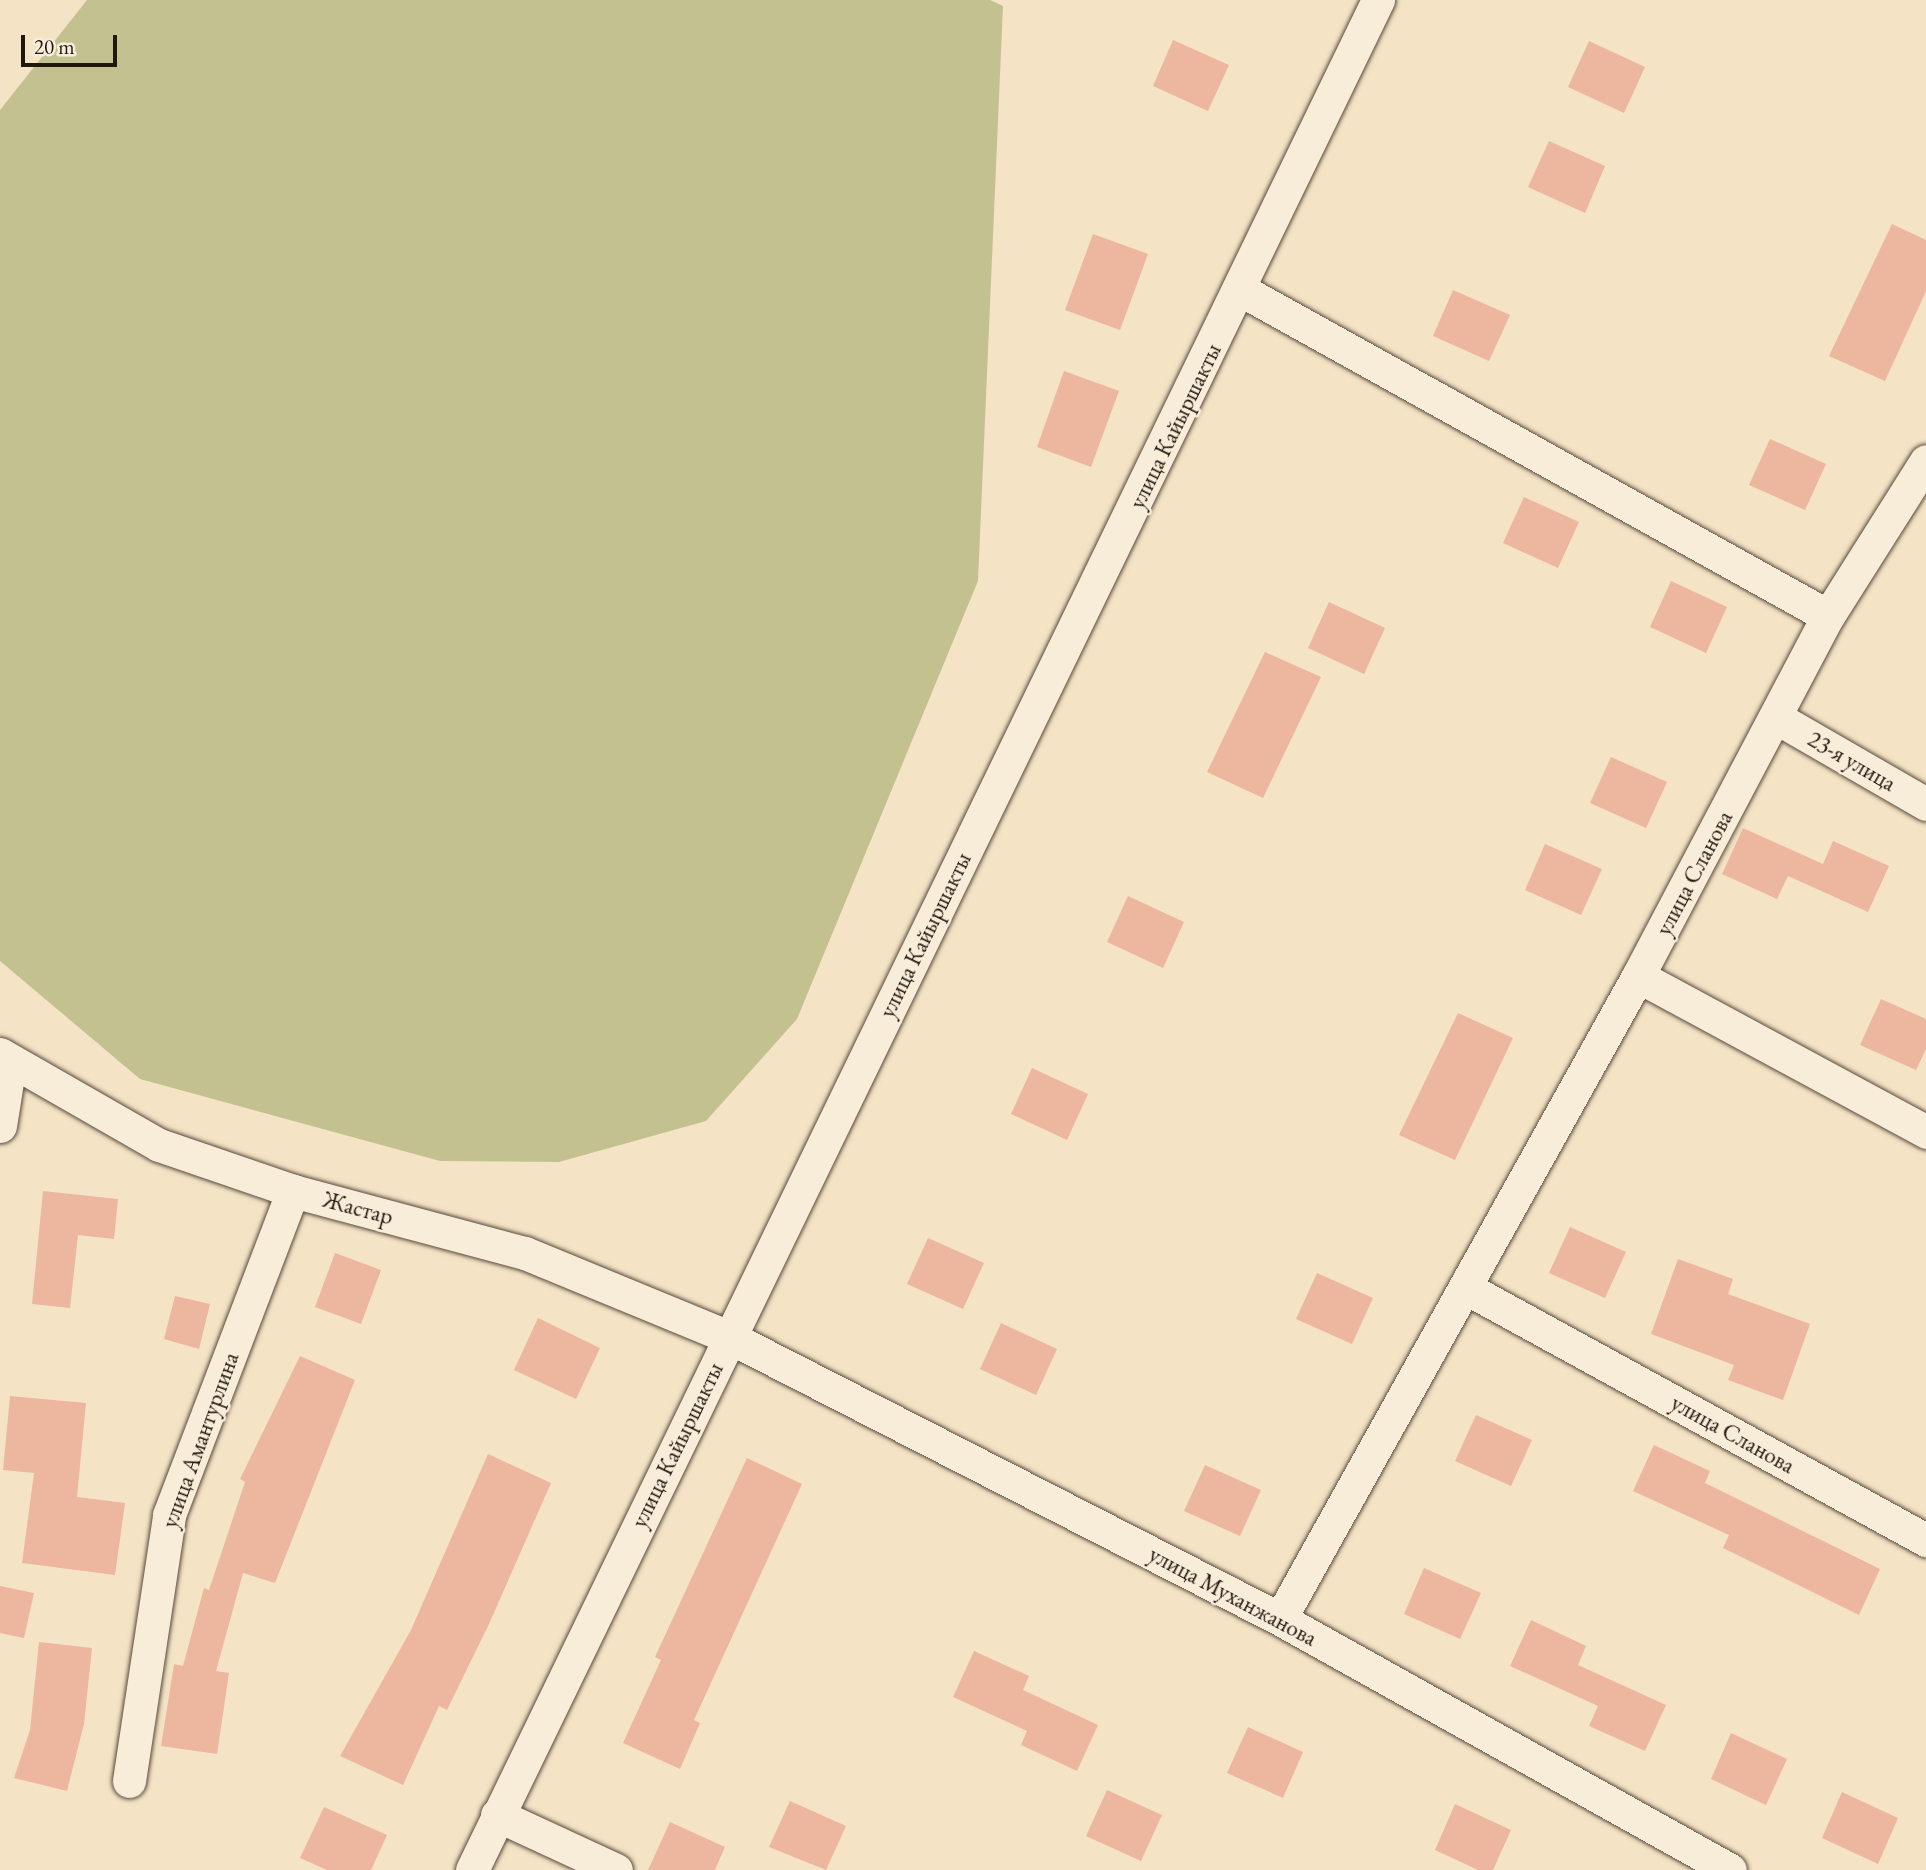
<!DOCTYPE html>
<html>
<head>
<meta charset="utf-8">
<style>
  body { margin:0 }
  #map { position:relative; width:1926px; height:1870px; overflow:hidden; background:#f5e3c5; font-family:"EB Garamond",serif }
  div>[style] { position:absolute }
  .green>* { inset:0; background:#c4c190 }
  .building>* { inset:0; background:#edb69f }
  .roads { filter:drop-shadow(0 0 2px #574a3c) drop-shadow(0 0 2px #574a3c) }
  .street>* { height:33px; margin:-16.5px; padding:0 16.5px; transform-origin:16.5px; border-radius:16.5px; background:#f8edd9 }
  span { translate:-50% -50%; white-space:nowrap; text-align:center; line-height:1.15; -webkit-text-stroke:5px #f8edd9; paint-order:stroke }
  .street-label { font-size:23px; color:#22170e }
  .scale { position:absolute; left:21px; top:35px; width:96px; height:32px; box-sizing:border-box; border:4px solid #22170e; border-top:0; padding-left:9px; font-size:21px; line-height:24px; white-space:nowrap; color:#22170e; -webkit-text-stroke:5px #f8edd9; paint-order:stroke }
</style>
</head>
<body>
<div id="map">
  <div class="green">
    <div style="clip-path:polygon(87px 0,990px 0,1003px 6px,978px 581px,797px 1019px,706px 1121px,559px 1162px,440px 1161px,140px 1079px,0 961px,0 110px)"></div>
  </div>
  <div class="building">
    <div style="clip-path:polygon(1173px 40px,1229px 65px,1208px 111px,1153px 86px)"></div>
    <div style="clip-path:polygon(1589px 41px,1645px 67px,1624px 113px,1568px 87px)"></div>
    <div style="clip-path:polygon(1549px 141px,1605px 166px,1585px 213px,1528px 187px)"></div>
    <div style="clip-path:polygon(1892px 224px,1926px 240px,1926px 291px,1885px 381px,1829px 356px)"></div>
    <div style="clip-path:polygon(1093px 234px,1148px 254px,1120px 330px,1065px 310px)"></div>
    <div style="clip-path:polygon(1453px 290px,1510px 315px,1489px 361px,1433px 336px)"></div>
    <div style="clip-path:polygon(1064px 371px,1119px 391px,1091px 467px,1037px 447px)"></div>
    <div style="clip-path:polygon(1770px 439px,1826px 464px,1805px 510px,1749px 485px)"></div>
    <div style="clip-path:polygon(1524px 497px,1579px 522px,1558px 568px,1503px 543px)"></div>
    <div style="clip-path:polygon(1671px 581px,1727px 607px,1706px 653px,1650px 627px)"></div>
    <div style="clip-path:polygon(1329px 602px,1385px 628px,1364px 674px,1308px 648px)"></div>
    <div style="clip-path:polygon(1265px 652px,1321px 677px,1263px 798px,1207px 772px)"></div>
    <div style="clip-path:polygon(1611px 757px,1667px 782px,1646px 828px,1590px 803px)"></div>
    <div style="clip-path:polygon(1743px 828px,1823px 864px,1833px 841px,1889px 866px,1868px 912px,1788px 876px,1777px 899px,1722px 874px)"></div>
    <div style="clip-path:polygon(1545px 844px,1602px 869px,1581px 915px,1525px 890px)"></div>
    <div style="clip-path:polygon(1128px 896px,1184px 922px,1163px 968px,1107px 942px)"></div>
    <div style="clip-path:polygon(1881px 999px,1926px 1019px,1926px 1049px,1916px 1070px,1860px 1045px)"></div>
    <div style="clip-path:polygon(1458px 1013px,1513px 1038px,1455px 1160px,1399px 1135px)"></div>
    <div style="clip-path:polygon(1032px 1068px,1088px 1094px,1067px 1140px,1011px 1114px)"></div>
    <div style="clip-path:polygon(43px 1191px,118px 1199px,114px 1239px,78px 1235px,70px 1308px,32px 1304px)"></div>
    <div style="clip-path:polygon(1570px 1227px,1626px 1252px,1605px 1298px,1549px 1273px)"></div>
    <div style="clip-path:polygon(928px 1238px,984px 1263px,963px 1309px,907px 1284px)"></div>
    <div style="clip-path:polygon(335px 1253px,381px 1270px,361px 1324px,315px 1307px)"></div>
    <div style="clip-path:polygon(1678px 1259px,1733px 1279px,1728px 1294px,1810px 1324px,1783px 1400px,1728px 1380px,1734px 1365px,1651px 1334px)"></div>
    <div style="clip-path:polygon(1317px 1273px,1373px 1298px,1352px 1344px,1296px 1319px)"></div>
    <div style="clip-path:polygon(175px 1296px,210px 1304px,199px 1349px,164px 1339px)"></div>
    <div style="clip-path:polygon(538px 1318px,600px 1348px,576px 1399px,514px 1370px)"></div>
    <div style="clip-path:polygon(1001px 1323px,1057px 1349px,1036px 1395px,980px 1369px)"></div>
    <div style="clip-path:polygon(300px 1356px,355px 1380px,275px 1583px,243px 1573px,216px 1671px,229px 1673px,217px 1754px,161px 1746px,174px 1664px,183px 1666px,204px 1588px,209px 1590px,245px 1482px,240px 1479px)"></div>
    <div style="clip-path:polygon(10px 1396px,86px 1403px,77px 1497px,125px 1503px,115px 1575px,22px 1563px,34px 1473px,3px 1470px)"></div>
    <div style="clip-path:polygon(1476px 1415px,1532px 1440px,1511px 1486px,1455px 1461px)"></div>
    <div style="clip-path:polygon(1654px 1445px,1710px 1471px,1705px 1483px,1880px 1569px,1859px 1615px,1723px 1548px,1729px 1535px,1633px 1491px)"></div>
    <div style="clip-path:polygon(488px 1454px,551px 1483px,489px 1624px,447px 1710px,439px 1706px,403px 1785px,340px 1756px,411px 1630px)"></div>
    <div style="clip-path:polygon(747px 1458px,802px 1484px,694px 1720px,700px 1723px,680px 1769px,623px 1743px,661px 1660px,655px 1657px)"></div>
    <div style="clip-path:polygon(1205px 1465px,1261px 1490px,1240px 1536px,1184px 1511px)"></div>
    <div style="clip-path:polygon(1424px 1568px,1481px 1593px,1460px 1639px,1404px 1614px)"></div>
    <div style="clip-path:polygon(0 1586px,34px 1593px,24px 1638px,0 1633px)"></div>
    <div style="clip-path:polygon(1531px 1620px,1586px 1646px,1578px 1665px,1666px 1705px,1645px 1751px,1589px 1726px,1598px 1706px,1510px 1666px)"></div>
    <div style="clip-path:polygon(39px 1642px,92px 1648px,84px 1724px,67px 1791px,14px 1778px,30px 1730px)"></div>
    <div style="clip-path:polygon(974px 1651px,1029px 1676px,1023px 1690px,1098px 1725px,1077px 1771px,1021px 1745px,1027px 1731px,953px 1697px)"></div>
    <div style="clip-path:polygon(1248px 1727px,1303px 1752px,1283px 1798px,1227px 1773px)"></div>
    <div style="clip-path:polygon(1731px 1733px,1787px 1759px,1766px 1805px,1711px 1779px)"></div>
    <div style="clip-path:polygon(1107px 1790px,1162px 1815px,1141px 1861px,1086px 1836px)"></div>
    <div style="clip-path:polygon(1842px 1792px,1898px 1818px,1878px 1864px,1822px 1838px)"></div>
    <div style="clip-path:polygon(790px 1801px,846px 1826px,826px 1870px,769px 1847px)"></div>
    <div style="clip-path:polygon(1455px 1804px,1511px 1830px,1493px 1870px,1478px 1870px,1435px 1850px)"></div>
    <div style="clip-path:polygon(324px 1807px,387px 1835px,371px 1870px,327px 1870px,300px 1858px)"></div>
    <div style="clip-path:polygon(670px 1822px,725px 1847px,715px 1870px,648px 1870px)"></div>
  </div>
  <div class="roads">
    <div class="street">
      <div style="left:1241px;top:290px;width:671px;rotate:29.05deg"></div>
      <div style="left:1777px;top:718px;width:172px;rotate:30deg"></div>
      <div style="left:1638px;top:976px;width:328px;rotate:28.4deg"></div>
      <div style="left:0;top:1054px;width:183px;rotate:29.8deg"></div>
      <div style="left:159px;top:1145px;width:142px;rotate:18.9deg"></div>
      <div style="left:293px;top:1191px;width:240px;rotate:15deg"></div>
      <div style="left:525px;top:1253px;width:221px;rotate:22.4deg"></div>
      <div style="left:729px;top:1337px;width:619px;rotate:27.1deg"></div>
      <div style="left:1280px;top:1619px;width:515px;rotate:29.15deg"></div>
      <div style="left:0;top:1126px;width:64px;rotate:-81deg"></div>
      <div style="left:1466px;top:1288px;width:525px;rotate:28.72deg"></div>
      <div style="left:1280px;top:1619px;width:736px;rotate:-60.89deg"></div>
      <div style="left:1638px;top:976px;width:407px;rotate:-62.2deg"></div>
      <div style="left:1828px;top:616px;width:183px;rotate:-57.7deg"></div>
      <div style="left:129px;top:1781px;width:269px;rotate:-81.4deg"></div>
      <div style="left:169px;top:1515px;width:347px;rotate:-69.1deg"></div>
      <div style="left:497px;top:1815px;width:131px;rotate:24.8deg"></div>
      <div style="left:472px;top:1870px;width:2078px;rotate:-64.15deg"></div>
    </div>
  </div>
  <div class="street-label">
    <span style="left:1175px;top:426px;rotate:-64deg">улица Кайыршакты</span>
    <span style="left:1852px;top:761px;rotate:30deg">23-я улица</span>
    <span style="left:1694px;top:873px;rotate:-62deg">улица Сланова</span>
    <span style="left:925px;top:935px;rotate:-64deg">улица Кайыршакты</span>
    <span style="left:358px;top:1208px;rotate:15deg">Жастар</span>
    <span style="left:1733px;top:1434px;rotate:29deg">улица Сланова</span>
    <span style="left:200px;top:1440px;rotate:-70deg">улица Амантурлина</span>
    <span style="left:677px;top:1445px;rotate:-64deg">улица Кайыршакты</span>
    <span style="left:1233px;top:1596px;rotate:28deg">улица Муханжанова</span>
  </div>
  <div class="scale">20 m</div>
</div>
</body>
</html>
